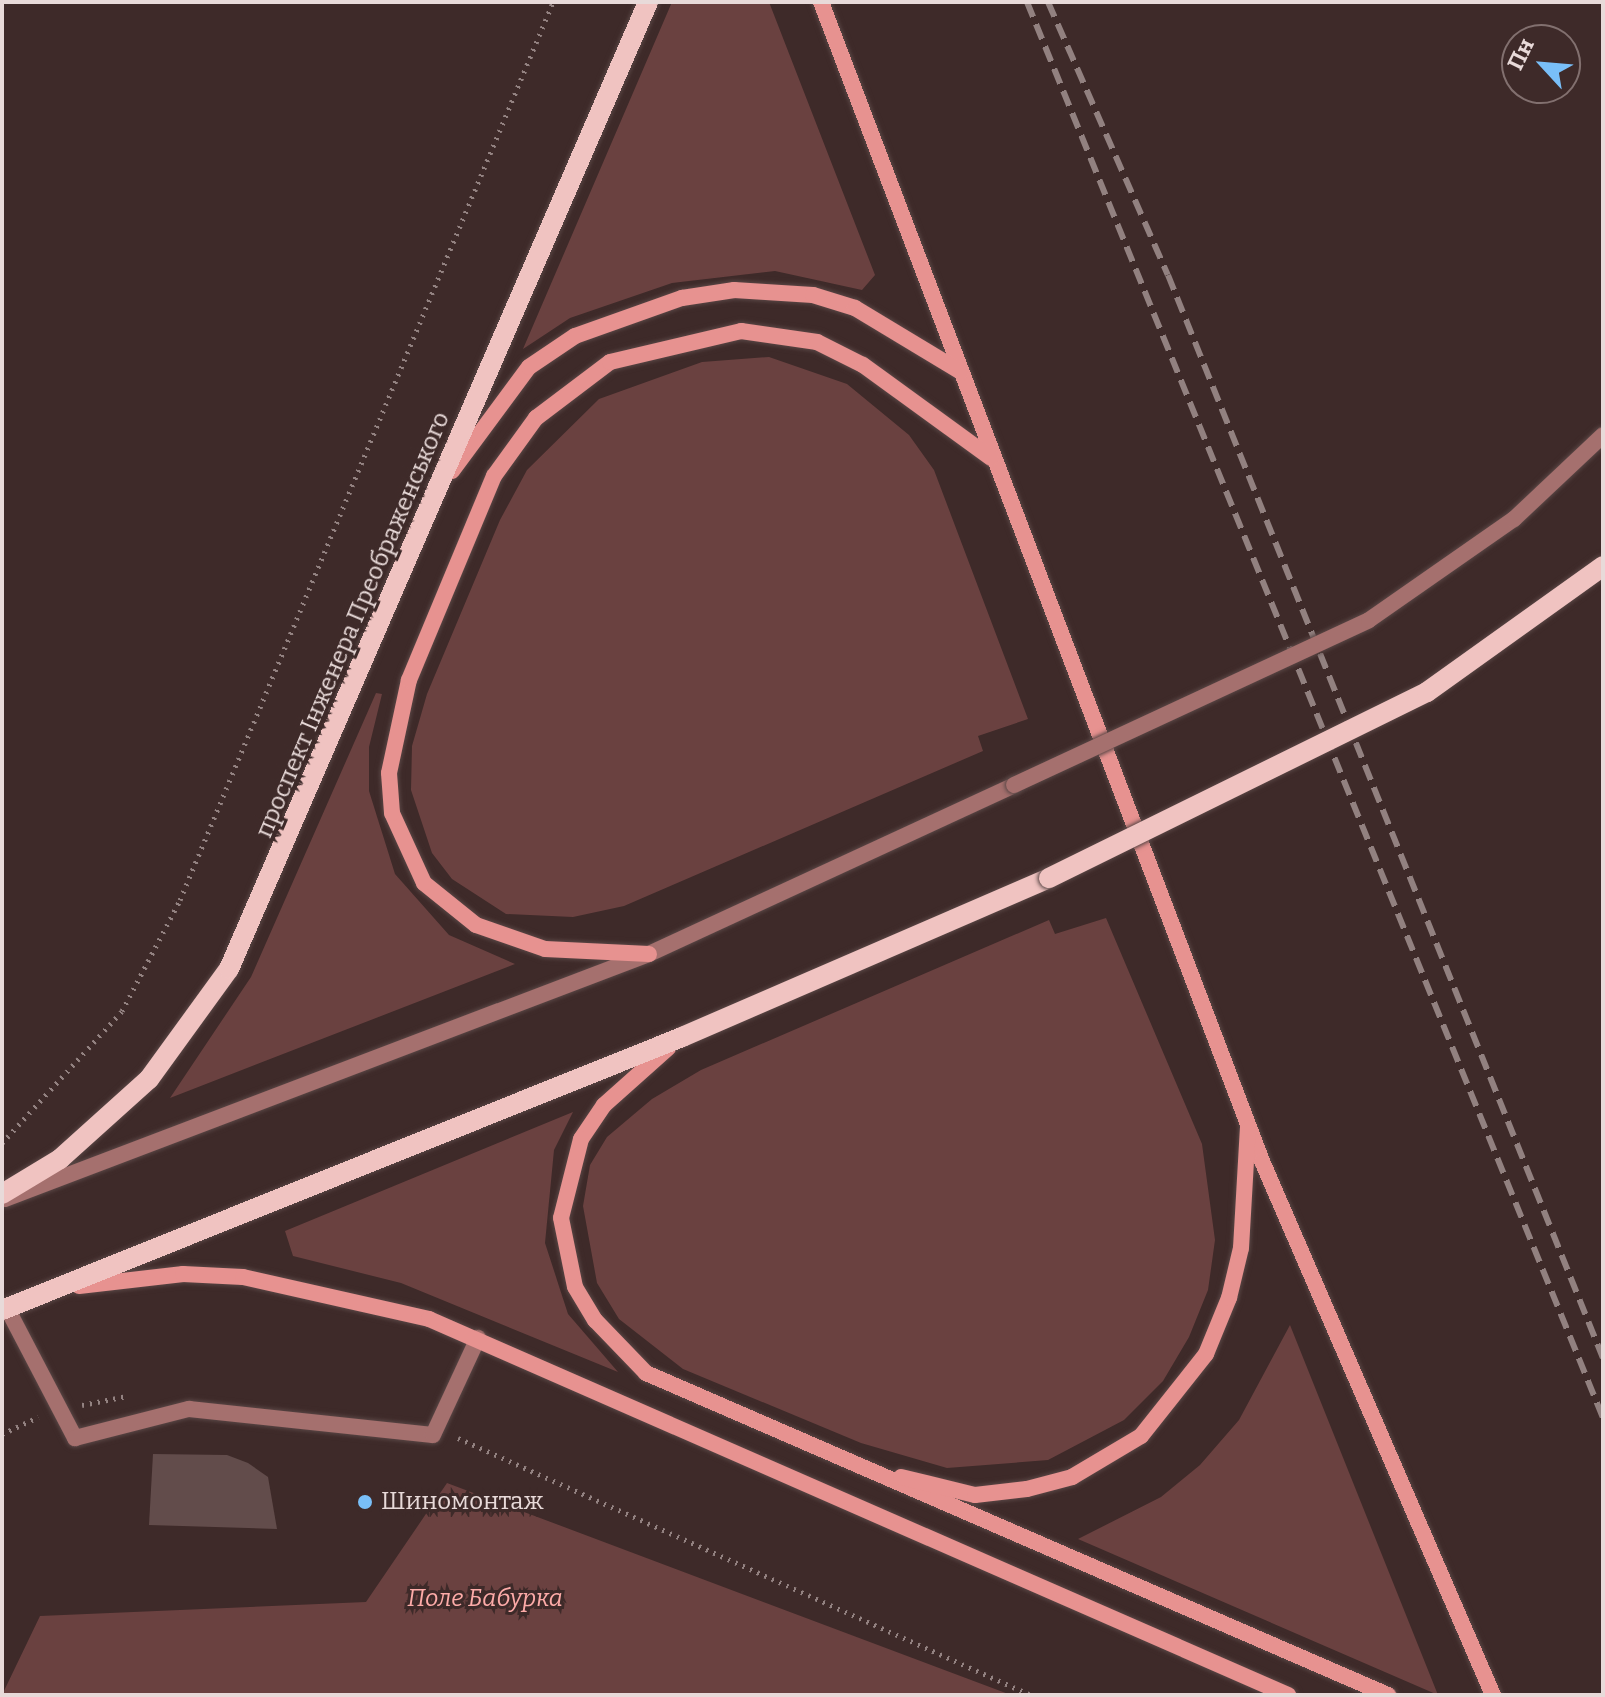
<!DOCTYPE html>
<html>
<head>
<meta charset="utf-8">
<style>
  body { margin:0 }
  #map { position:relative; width:1605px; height:1697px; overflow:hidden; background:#3e2a29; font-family:Bitter,serif }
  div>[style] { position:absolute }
  .green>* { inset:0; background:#6a4140 }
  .building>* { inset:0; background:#624c4b }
  .path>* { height:5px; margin-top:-2.5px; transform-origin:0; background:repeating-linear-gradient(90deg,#938281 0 2px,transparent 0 8px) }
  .roads { filter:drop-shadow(0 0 2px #594645) drop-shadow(0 0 2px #594645) }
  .service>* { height:16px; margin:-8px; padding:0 8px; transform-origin:8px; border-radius:8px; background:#a5706e }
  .secondary>* { height:16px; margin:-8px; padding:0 8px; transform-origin:8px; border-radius:8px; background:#e79290 }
  .primary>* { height:20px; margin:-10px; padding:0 10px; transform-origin:10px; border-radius:10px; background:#f0c3c1 }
  .rail>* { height:6px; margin-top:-3px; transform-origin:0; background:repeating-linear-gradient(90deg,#928180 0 16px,transparent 0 24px) }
  .bridges { filter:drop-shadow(0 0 2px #594645) drop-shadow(0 0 2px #594645) }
  .service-bridge>* { height:16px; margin:-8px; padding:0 8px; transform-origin:8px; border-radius:8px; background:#a5706e }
  .primary-bridge>* { height:20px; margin:-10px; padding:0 10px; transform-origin:10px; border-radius:10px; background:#f0c3c1 }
  .dots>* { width:22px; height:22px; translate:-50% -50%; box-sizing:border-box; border:4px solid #3e2a29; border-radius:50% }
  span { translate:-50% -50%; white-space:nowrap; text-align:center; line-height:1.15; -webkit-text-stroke:6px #3e2a29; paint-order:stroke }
  .street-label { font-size:24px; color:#e8dad9 }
  .poi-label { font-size:24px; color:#e8dad9 }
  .left { translate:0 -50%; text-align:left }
  .park-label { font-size:24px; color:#fdaba8; font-style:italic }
  .frame { position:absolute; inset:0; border:4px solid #e8dad9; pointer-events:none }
  .north { position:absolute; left:1501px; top:24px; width:80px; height:80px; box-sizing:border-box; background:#3e2a29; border:2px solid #82706f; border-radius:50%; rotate:296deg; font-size:22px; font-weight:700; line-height:32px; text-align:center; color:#e8dad9 }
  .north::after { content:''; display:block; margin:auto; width:28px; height:36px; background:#79bff8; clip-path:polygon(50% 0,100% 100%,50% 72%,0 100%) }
</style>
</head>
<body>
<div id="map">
  <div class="green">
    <div style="clip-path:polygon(672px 2px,769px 2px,875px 275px,862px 290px,775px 271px,672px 283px,570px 318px,523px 349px)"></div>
    <div style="clip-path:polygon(769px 357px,847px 384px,909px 435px,934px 470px,1028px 719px,978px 736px,983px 751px,624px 906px,573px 917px,506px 914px,452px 879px,432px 853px,411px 790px,412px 746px,427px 694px,500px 520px,527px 470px,599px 399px,702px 362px)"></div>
    <div style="clip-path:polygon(376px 693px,382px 694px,369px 747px,369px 791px,395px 874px,449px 935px,515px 964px,170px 1098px,251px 977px)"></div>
    <div style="clip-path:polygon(1106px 918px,1202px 1144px,1215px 1240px,1208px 1290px,1189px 1337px,1163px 1381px,1124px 1420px,1048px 1460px,947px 1468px,861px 1443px,683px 1369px,619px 1319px,597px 1283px,583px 1206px,590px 1165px,607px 1137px,652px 1099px,701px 1070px,1049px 920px,1055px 934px)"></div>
    <div style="clip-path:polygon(573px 1112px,554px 1150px,545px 1243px,568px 1314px,618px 1372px,401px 1283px,293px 1256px,285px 1231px)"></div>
    <div style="clip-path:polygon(1290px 1325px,1438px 1695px,1078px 1539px,1161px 1497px,1200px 1465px,1239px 1420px)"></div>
    <div style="clip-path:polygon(447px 1483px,1011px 1695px,2px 1695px,40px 1616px,366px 1602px)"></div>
  </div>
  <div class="building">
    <div style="clip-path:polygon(153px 1454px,227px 1455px,248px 1463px,268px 1477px,277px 1529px,149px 1525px)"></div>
  </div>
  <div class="path">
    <div style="left:2px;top:1143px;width:178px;rotate:-47.7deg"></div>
    <div style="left:122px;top:1011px;width:125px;rotate:-62.4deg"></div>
    <div style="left:180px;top:900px;width:972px;rotate:-67.44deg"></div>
    <div style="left:82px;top:1405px;width:46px;rotate:-11.3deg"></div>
    <div style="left:2px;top:1434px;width:40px;rotate:-25deg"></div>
    <div style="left:458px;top:1438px;width:628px;rotate:24.16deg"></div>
  </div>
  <div class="roads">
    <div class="service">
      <div style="left:5px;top:1199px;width:689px;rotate:-20.83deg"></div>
      <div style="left:649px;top:954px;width:402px;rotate:-24.8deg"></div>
      <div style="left:7px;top:1308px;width:147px;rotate:62.4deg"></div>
      <div style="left:75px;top:1438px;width:118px;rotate:-14.3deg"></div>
      <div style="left:189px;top:1409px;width:245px;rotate:6.1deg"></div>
      <div style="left:433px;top:1435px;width:107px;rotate:-65.1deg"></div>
    </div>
    <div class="secondary">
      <div style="left:821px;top:2px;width:1240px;rotate:69.17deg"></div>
      <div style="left:1262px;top:1161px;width:582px;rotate:66.61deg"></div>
      <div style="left:452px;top:471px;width:129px;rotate:-53.5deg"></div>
      <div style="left:529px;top:367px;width:55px;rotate:-34deg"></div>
      <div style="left:575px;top:336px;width:114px;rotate:-19.6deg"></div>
      <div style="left:682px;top:298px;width:53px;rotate:-8.7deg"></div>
      <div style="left:734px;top:290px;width:79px;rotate:3.6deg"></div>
      <div style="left:813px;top:295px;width:44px;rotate:17.2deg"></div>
      <div style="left:855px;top:308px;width:124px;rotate:31.1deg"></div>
      <div style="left:649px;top:954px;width:104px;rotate:-177.2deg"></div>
      <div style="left:545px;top:949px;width:73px;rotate:-160.8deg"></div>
      <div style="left:476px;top:925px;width:67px;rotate:-141.1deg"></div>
      <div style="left:424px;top:883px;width:77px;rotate:-114.6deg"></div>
      <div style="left:392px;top:813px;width:40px;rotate:-94.3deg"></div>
      <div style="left:389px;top:773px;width:95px;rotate:-77.9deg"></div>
      <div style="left:409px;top:680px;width:221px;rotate:-67.4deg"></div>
      <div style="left:494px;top:476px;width:72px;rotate:-54.1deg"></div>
      <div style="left:536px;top:418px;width:93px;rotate:-37.1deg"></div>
      <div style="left:610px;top:362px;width:135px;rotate:-13.3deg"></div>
      <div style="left:741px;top:331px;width:77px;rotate:8.2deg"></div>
      <div style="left:817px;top:342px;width:51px;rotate:26.6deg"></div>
      <div style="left:863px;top:365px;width:158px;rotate:36deg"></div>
      <div style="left:668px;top:1048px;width:86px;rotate:138.3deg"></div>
      <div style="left:604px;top:1105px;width:41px;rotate:124.1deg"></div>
      <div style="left:581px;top:1139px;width:81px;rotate:104.2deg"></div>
      <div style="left:561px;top:1218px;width:70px;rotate:78.5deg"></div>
      <div style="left:575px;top:1287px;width:39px;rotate:59deg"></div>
      <div style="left:595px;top:1320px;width:74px;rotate:46.1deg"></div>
      <div style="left:646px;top:1373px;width:809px;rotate:23.46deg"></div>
      <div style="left:79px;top:1286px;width:105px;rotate:-6.6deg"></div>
      <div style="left:183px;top:1274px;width:60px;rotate:2.9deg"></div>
      <div style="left:243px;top:1277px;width:191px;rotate:12.7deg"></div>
      <div style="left:429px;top:1319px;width:938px;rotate:23.64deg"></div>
      <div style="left:901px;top:1477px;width:76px;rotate:13.7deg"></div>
      <div style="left:975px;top:1495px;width:52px;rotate:-6.6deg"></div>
      <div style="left:1027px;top:1489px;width:47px;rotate:-14.9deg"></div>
      <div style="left:1072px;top:1477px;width:80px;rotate:-30.7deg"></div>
      <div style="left:1141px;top:1436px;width:105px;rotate:-51.6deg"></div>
      <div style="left:1206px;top:1354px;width:61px;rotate:-67.7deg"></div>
      <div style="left:1229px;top:1298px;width:51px;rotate:-76.5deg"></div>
      <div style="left:1241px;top:1248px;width:120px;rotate:-86.7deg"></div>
    </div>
    <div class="primary">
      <div style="left:2px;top:1194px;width:68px;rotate:-31.1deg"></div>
      <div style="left:60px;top:1159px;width:120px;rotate:-42deg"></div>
      <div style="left:149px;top:1079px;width:136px;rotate:-54deg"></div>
      <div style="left:229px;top:969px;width:1054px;rotate:-66.57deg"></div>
      <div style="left:2px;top:1310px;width:733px;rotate:-21.87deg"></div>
      <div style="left:682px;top:1037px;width:400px;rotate:-23.4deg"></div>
    </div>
  </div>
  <div class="rail">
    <div style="left:1027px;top:2px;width:1529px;rotate:67.86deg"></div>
    <div style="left:1048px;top:2px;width:298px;rotate:66.3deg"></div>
    <div style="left:1168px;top:275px;width:1167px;rotate:68.12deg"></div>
  </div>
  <div class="bridges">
    <div class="service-bridge">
      <div style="left:1014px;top:785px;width:391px;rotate:-24.9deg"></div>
      <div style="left:1369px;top:620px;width:177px;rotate:-34.9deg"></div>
      <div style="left:1514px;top:519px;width:122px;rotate:-43.3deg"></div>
    </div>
    <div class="primary-bridge">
      <div style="left:1049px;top:878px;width:421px;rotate:-26.2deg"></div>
      <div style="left:1427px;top:692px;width:216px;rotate:-35.6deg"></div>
    </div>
  </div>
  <div class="dots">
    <div style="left:365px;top:1502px;background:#79bff8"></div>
  </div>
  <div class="street-label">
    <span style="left:353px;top:625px;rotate:-67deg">проспект Інженера Преображенського</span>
  </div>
  <div class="poi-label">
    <span class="left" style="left:381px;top:1502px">Шиномонтаж</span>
  </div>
  <div class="park-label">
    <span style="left:485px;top:1599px">Поле Бабурка</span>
  </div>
  <div class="frame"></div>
  <div class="north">Пн</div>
</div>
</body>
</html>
